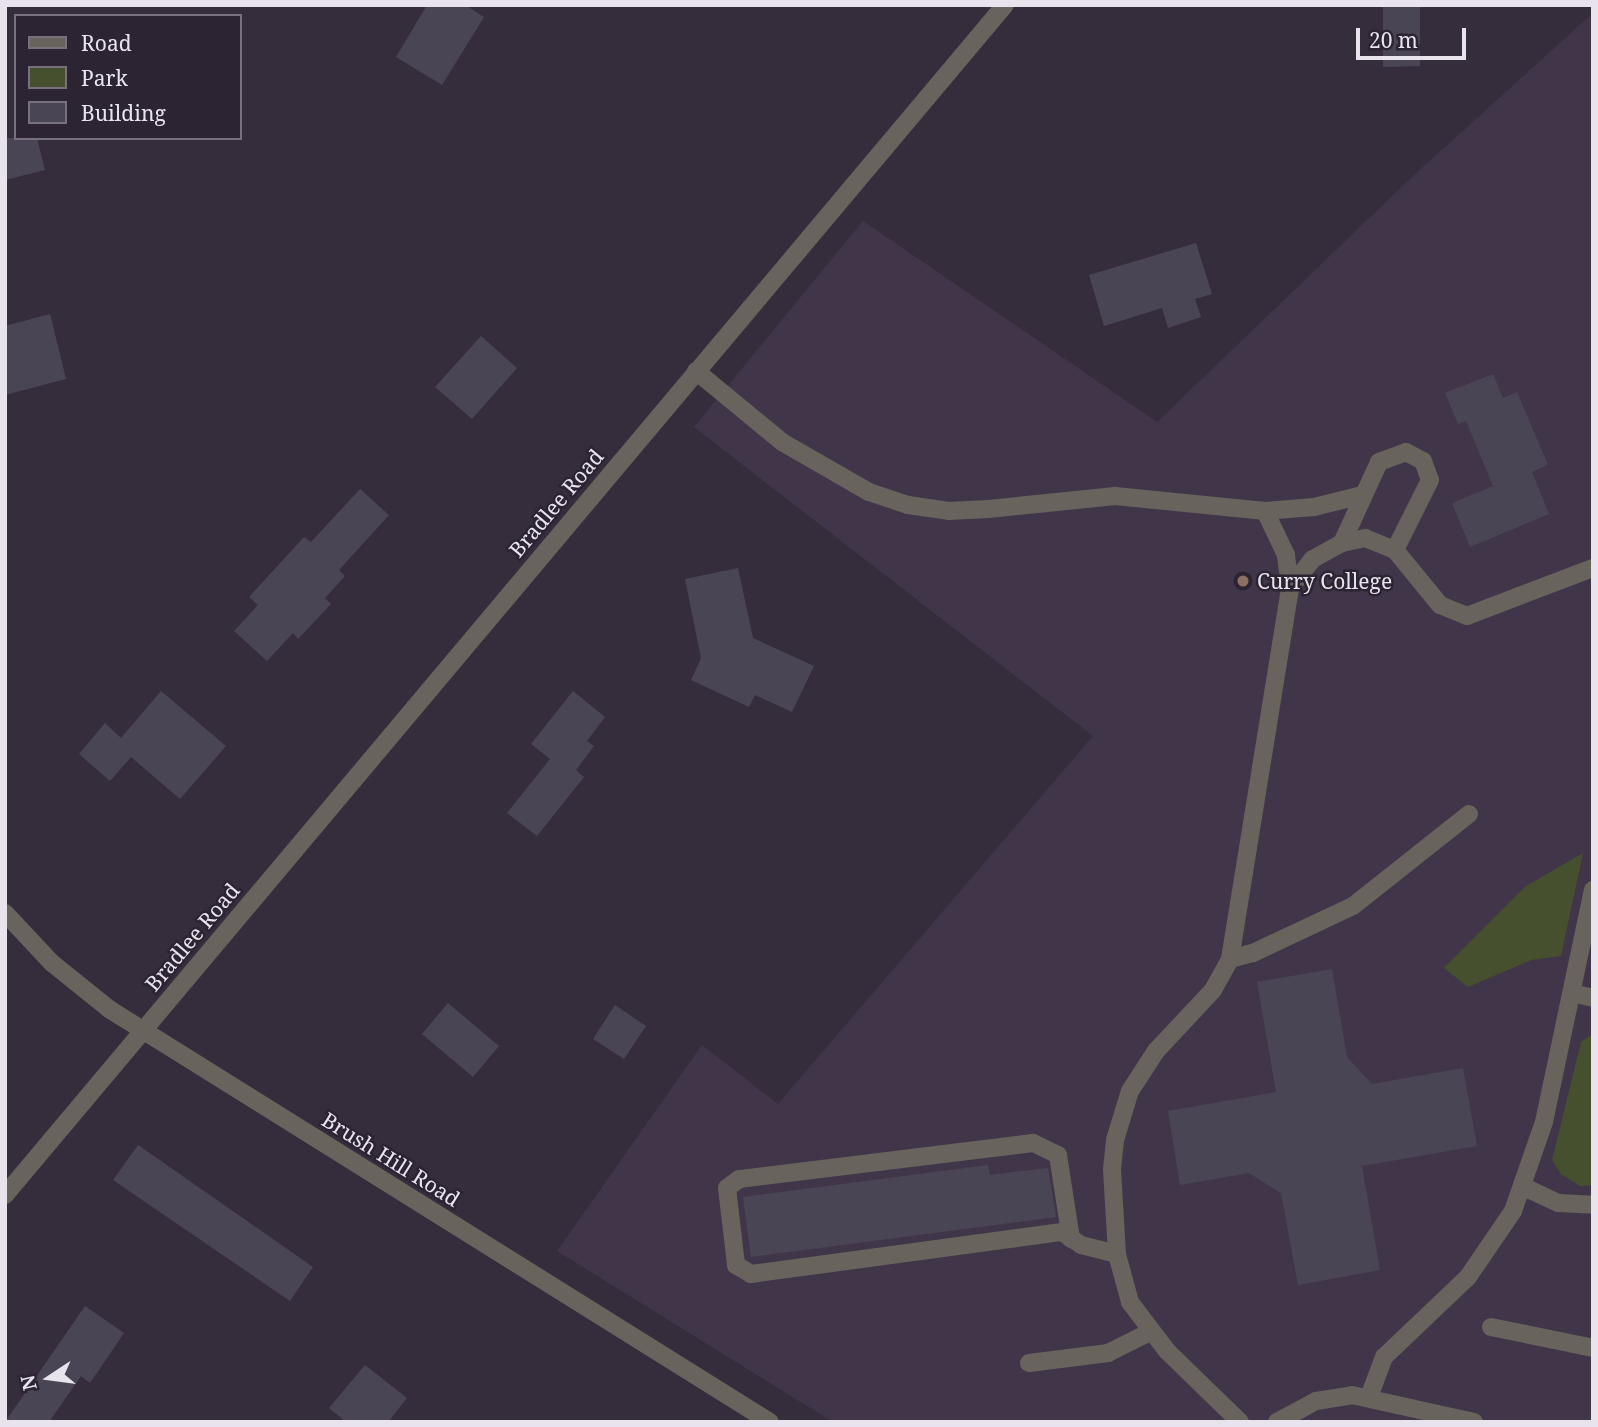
<!DOCTYPE html>
<html>
<head>
<meta charset="utf-8">
<style>
  body { margin:0 }
  #map { position:relative; width:1598px; height:1427px; overflow:hidden; background:#362d3c; font-family:"Noto Serif",serif }
  div>[style] { position:absolute }
  .built>* { inset:0; background:#413649 }
  .green>* { inset:0; background:#464f2e }
  .building>* { inset:0; background:#4a4555 }
  .minor>* { height:18px; margin:-9px; padding:0 9px; transform-origin:9px; border-radius:9px; background:#68635c }
  .dots>* { width:19px; height:19px; translate:-50% -50%; box-sizing:border-box; border:4px solid #2c2432; border-radius:50% }
  span { translate:-50% -50%; white-space:nowrap; text-align:center; line-height:1.15; -webkit-text-stroke:5px #2c2432; paint-order:stroke }
  .street-label { font-size:21px; color:#e9e3ed }
  .poi-label { font-size:21px; color:#e9e3ed }
  .left { translate:0 -50%; text-align:left }
  .frame { position:absolute; inset:0; border:7px solid #e9e3ed; pointer-events:none }
  .legend { position:absolute; left:14px; top:14px; width:228px; height:126px; box-sizing:border-box; background:#2c2432; border:2px solid #78707d; margin:0; padding:9px 12px; list-style:none; font-size:21px; color:#e9e3ed }
  .legend li { display:flex; align-items:center; gap:14px; height:35px }
  .legend b { width:35px; border:2px solid #78707d }
  .north { position:absolute; left:14px; top:1343px; width:70px; height:70px; -webkit-text-stroke:5px #2c2432; paint-order:stroke; rotate:257deg; font-size:19px; font-weight:700; line-height:28px; text-align:center; color:#e9e3ed }
  .north::after { content:''; display:block; margin:auto; width:24px; height:32px; background:#e9e3ed; clip-path:polygon(50% 0,100% 100%,50% 72%,0 100%) }
  .scale { position:absolute; left:1356px; top:28px; width:110px; height:32px; box-sizing:border-box; border:4px solid #e9e3ed; border-top:0; padding-left:9px; font-size:21px; line-height:24px; white-space:nowrap; color:#e9e3ed; -webkit-text-stroke:5px #2c2432; paint-order:stroke }
</style>
</head>
<body>
<div id="map">
  <div class="built">
    <div style="clip-path:polygon(1593px 13px,1593px 1422px,833px 1422px,557px 1251px,702px 1045px,778px 1104px,1093px 736px,694px 427px,863px 221px,1157px 422px,1412px 177px)"></div>
  </div>
  <div class="green">
    <div style="clip-path:polygon(1583px 853px,1561px 956px,1531px 960px,1468px 987px,1444px 968px,1526px 886px)"></div>
    <div style="clip-path:polygon(1593px 1034px,1593px 1185px,1580px 1186px,1561px 1174px,1552px 1160px,1581px 1042px)"></div>
  </div>
  <div class="building">
    <div style="clip-path:polygon(427px 5px,465px 5px,484px 17px,442px 85px,396px 57px)"></div>
    <div style="clip-path:polygon(1383px 5px,1420px 5px,1420px 66px,1383px 67px)"></div>
    <div style="clip-path:polygon(5px 138px,37px 138px,45px 170px,5px 180px)"></div>
    <div style="clip-path:polygon(1196px 243px,1212px 294px,1195px 299px,1201px 317px,1168px 328px,1162px 308px,1104px 326px,1089px 275px)"></div>
    <div style="clip-path:polygon(50px 314px,66px 379px,5px 395px,5px 326px)"></div>
    <div style="clip-path:polygon(481px 336px,517px 368px,472px 419px,435px 387px)"></div>
    <div style="clip-path:polygon(1493px 374px,1503px 398px,1517px 392px,1548px 465px,1532px 472px,1549px 514px,1470px 547px,1452px 503px,1493px 486px,1466px 421px,1458px 424px,1445px 393px)"></div>
    <div style="clip-path:polygon(360px 489px,389px 515px,339px 570px,345px 576px,325px 598px,331px 604px,298px 639px,293px 633px,267px 661px,234px 631px,258px 605px,249px 597px,304px 537px,311px 542px)"></div>
    <div style="clip-path:polygon(738px 568px,753px 638px,814px 666px,792px 712px,755px 695px,749px 707px,691px 680px,701px 658px,685px 579px)"></div>
    <div style="clip-path:polygon(161px 691px,226px 746px,180px 799px,131px 757px,110px 781px,79px 754px,105px 723px,121px 738px)"></div>
    <div style="clip-path:polygon(573px 691px,605px 717px,587px 741px,594px 746px,576px 770px,584px 777px,537px 836px,507px 813px,550px 759px,531px 744px)"></div>
    <div style="clip-path:polygon(1332px 969px,1347px 1057px,1372px 1084px,1463px 1068px,1477px 1146px,1362px 1166px,1380px 1270px,1298px 1285px,1281px 1193px,1249px 1173px,1180px 1185px,1168px 1111px,1276px 1092px,1257px 982px)"></div>
    <div style="clip-path:polygon(448px 1003px,499px 1046px,473px 1077px,422px 1034px)"></div>
    <div style="clip-path:polygon(615px 1005px,646px 1026px,624px 1059px,593px 1039px)"></div>
    <div style="clip-path:polygon(138px 1145px,313px 1267px,290px 1301px,113px 1180px)"></div>
    <div style="clip-path:polygon(988px 1165px,990px 1175px,1048px 1168px,1056px 1217px,751px 1257px,743px 1197px)"></div>
    <div style="clip-path:polygon(85px 1306px,124px 1333px,90px 1383px,81px 1376px,49px 1422px,5px 1422px)"></div>
    <div style="clip-path:polygon(365px 1365px,407px 1398px,388px 1422px,346px 1422px,329px 1408px)"></div>
  </div>
  <div class="minor">
    <div style="left:696px;top:371px;width:112px;rotate:39.5deg"></div>
    <div style="left:782px;top:442px;width:100px;rotate:29.9deg"></div>
    <div style="left:869px;top:492px;width:41px;rotate:18.4deg"></div>
    <div style="left:908px;top:505px;width:41px;rotate:8.3deg"></div>
    <div style="left:949px;top:511px;width:39px;rotate:-3deg"></div>
    <div style="left:988px;top:509px;width:128px;rotate:-5.8deg"></div>
    <div style="left:1115px;top:496px;width:151px;rotate:5.7deg"></div>
    <div style="left:1265px;top:511px;width:49px;rotate:-4.7deg"></div>
    <div style="left:1314px;top:507px;width:50px;rotate:-13.8deg"></div>
    <div style="left:1265px;top:511px;width:49px;rotate:64.5deg"></div>
    <div style="left:1286px;top:555px;width:33px;rotate:83deg"></div>
    <div style="left:1342px;top:543px;width:89px;rotate:-65.4deg"></div>
    <div style="left:1379px;top:462px;width:29px;rotate:-20deg"></div>
    <div style="left:1406px;top:452px;width:19px;rotate:28deg"></div>
    <div style="left:1423px;top:461px;width:20px;rotate:70deg"></div>
    <div style="left:1430px;top:480px;width:78px;rotate:116.6deg"></div>
    <div style="left:5px;top:913px;width:69px;rotate:46.8deg"></div>
    <div style="left:52px;top:963px;width:73px;rotate:38.9deg"></div>
    <div style="left:109px;top:1009px;width:779px;rotate:32deg"></div>
    <div style="left:1230px;top:959px;width:24px;rotate:-15deg"></div>
    <div style="left:1253px;top:953px;width:110px;rotate:-25.2deg"></div>
    <div style="left:1353px;top:906px;width:148px;rotate:-38.4deg"></div>
    <div style="left:1572px;top:993px;width:22px;rotate:13deg"></div>
    <div style="left:1524px;top:1187px;width:38px;rotate:25deg"></div>
    <div style="left:1558px;top:1203px;width:35px;rotate:3deg"></div>
    <div style="left:5px;top:1195px;width:1554px;rotate:-49.96deg"></div>
    <div style="left:1071px;top:1239px;width:85px;rotate:-98.8deg"></div>
    <div style="left:1058px;top:1155px;width:28px;rotate:-154deg"></div>
    <div style="left:1033px;top:1143px;width:296px;rotate:173deg"></div>
    <div style="left:739px;top:1179px;width:15px;rotate:143deg"></div>
    <div style="left:727px;top:1188px;width:78px;rotate:83.3deg"></div>
    <div style="left:736px;top:1265px;width:17px;rotate:31deg"></div>
    <div style="left:751px;top:1274px;width:314px;rotate:-7.7deg"></div>
    <div style="left:1062px;top:1232px;width:23px;rotate:34deg"></div>
    <div style="left:1081px;top:1245px;width:37px;rotate:14deg"></div>
    <div style="left:1491px;top:1327px;width:104px;rotate:11.6deg"></div>
    <div style="left:1029px;top:1363px;width:80px;rotate:-7.2deg"></div>
    <div style="left:1108px;top:1353px;width:47px;rotate:-26.6deg"></div>
    <div style="left:1369px;top:1397px;width:43px;rotate:-69.4deg"></div>
    <div style="left:1384px;top:1357px;width:116px;rotate:-43.6deg"></div>
    <div style="left:1468px;top:1277px;width:80px;rotate:-55.7deg"></div>
    <div style="left:1513px;top:1211px;width:94px;rotate:-70.8deg"></div>
    <div style="left:1544px;top:1122px;width:237px;rotate:-78.1deg"></div>
    <div style="left:1240px;top:1422px;width:102px;rotate:-135.8deg"></div>
    <div style="left:1167px;top:1351px;width:61px;rotate:-127.1deg"></div>
    <div style="left:1130px;top:1302px;width:50px;rotate:-105.2deg"></div>
    <div style="left:1117px;top:1254px;width:85px;rotate:-93.4deg"></div>
    <div style="left:1112px;top:1169px;width:29px;rotate:-84deg"></div>
    <div style="left:1115px;top:1140px;width:51px;rotate:-73deg"></div>
    <div style="left:1130px;top:1091px;width:48px;rotate:-57deg"></div>
    <div style="left:1156px;top:1051px;width:83px;rotate:-46.9deg"></div>
    <div style="left:1213px;top:990px;width:35px;rotate:-61deg"></div>
    <div style="left:1230px;top:959px;width:376px;rotate:-80.8deg"></div>
    <div style="left:1290px;top:588px;width:37px;rotate:-52deg"></div>
    <div style="left:1313px;top:559px;width:33px;rotate:-29deg"></div>
    <div style="left:1342px;top:543px;width:24px;rotate:-12deg"></div>
    <div style="left:1365px;top:538px;width:32px;rotate:22deg"></div>
    <div style="left:1395px;top:550px;width:71px;rotate:50.7deg"></div>
    <div style="left:1440px;top:605px;width:29px;rotate:22deg"></div>
    <div style="left:1467px;top:616px;width:135px;rotate:-20.9deg"></div>
    <div style="left:1277px;top:1422px;width:44px;rotate:-28.3deg"></div>
    <div style="left:1316px;top:1401px;width:36px;rotate:-9deg"></div>
    <div style="left:1352px;top:1395px;width:125px;rotate:12.5deg"></div>
  </div>
  <div class="dots">
    <div style="left:1243px;top:581px;background:#8d6e63"></div>
  </div>
  <div class="street-label">
    <span style="left:556px;top:503px;rotate:-50deg">Bradlee Road</span>
    <span style="left:192px;top:937px;rotate:-50deg">Bradlee Road</span>
    <span style="left:391px;top:1159px;rotate:32deg">Brush Hill Road</span>
  </div>
  <div class="poi-label">
    <span class="left" style="left:1257px;top:581px">Curry College</span>
  </div>
  <div class="frame"></div>
  <ul class="legend">
  <li><b style="height:9px;background:#68635c"></b>Road</li>
  <li><b style="height:19px;background:#464f2e"></b>Park</li>
  <li><b style="height:19px;background:#4a4555"></b>Building</li>
  </ul>
  <div class="north">N</div>
  <div class="scale">20 m</div>
</div>
</body>
</html>
